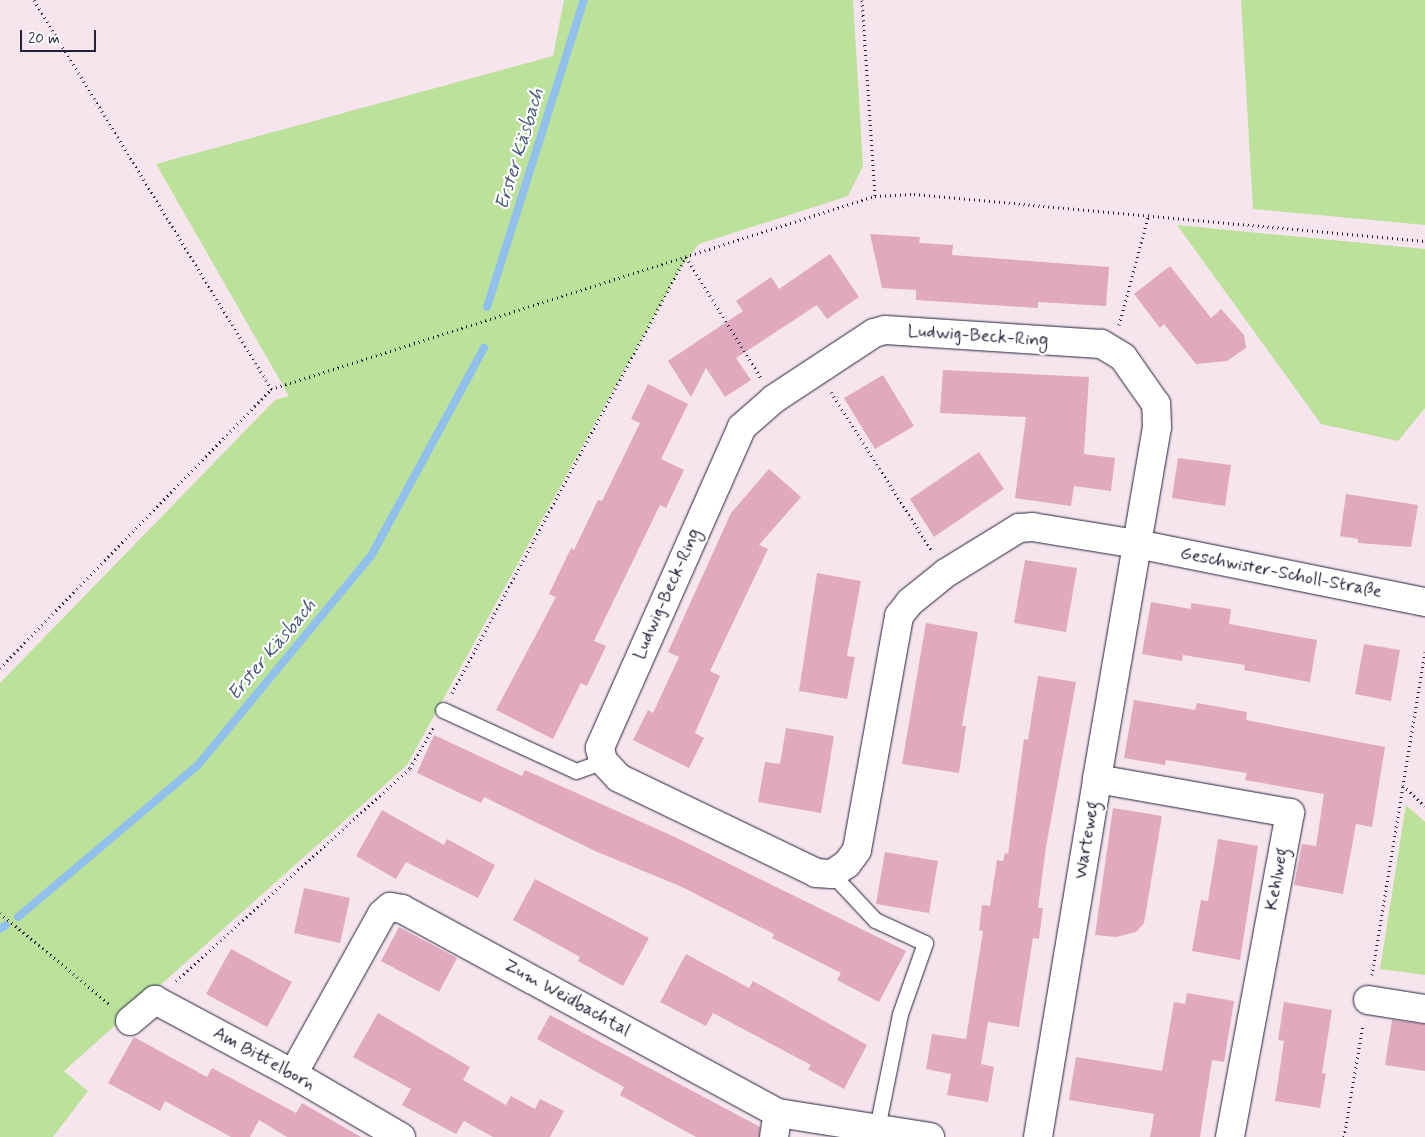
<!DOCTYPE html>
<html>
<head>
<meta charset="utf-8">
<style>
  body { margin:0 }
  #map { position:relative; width:1425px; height:1137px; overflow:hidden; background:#f6e5ec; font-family:Mynerve,sans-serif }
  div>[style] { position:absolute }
  .green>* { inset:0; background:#bbe19b }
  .stream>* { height:8px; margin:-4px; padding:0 4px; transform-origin:4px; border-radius:4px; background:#92c0ec }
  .building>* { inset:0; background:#e1a9be }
  .path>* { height:3px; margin-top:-1.5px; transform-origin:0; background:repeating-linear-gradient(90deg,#22223b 0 1px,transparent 0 5px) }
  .roads { filter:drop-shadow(0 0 1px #22223b) drop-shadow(0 0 1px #22223b) }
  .service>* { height:15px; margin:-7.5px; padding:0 7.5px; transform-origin:7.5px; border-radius:7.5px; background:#fff }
  .minor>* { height:28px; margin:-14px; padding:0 14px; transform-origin:14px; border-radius:14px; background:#fff }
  span { translate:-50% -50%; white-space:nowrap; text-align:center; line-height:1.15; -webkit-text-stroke:4.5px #fff; paint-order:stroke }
  .street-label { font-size:18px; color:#22223b }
  .water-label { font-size:19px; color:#495979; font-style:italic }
  .scale { position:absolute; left:20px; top:30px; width:76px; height:22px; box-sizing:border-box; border:2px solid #22223b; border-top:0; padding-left:6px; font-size:15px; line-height:18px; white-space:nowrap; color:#22223b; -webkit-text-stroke:4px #fff; paint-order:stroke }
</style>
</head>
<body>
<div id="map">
  <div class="green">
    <div style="clip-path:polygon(564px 0,853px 0,863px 166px,848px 196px,699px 244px,680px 269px,407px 765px,64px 1071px,88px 1091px,53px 1137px,0 1137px,0 683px,275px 400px,289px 396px,156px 164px,553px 56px)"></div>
    <div style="clip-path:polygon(1241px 0,1425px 0,1425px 225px,1253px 209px)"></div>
    <div style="clip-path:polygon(1177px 225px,1425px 249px,1425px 408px,1398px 441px,1321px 424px)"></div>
    <div style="clip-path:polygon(1406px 805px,1425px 822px,1425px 975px,1380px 969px)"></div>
  </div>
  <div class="stream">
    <div style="left:487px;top:307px;width:322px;rotate:-72.5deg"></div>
    <div style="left:18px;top:917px;width:236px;rotate:-40.2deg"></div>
    <div style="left:198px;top:765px;width:271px;rotate:-50.4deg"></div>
    <div style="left:371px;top:556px;width:237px;rotate:-61.5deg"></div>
    <div style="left:0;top:929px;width:7px;rotate:-34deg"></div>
  </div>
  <div class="building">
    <div style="clip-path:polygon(870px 234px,920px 237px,919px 243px,953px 245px,952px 255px,1109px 267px,1106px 306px,1038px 302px,1038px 308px,916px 300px,916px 290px,882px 288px)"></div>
    <div style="clip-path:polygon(830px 254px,859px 297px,827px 319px,817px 305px,736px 358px,751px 380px,725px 397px,706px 368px,691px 397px,668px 361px,743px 311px,736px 301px,771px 277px,779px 289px)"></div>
    <div style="clip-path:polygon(1170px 266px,1211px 318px,1221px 309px,1244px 335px,1246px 348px,1227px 361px,1196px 364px,1164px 324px,1160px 328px,1134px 294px)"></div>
    <div style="clip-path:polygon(943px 370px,1089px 377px,1084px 454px,1115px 458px,1111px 491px,1074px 486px,1071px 506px,1015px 498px,1026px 417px,940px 413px)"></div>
    <div style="clip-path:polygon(883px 375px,914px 426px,875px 449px,844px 398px)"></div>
    <div style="clip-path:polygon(648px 384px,688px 404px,661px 459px,684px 470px,666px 508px,660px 505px,594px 641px,606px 646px,587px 686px,581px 683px,553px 739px,496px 710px,556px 597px,549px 594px,571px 548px,574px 550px,598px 500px,602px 501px,640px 423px,631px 419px)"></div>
    <div style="clip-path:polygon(979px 452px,1004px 489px,934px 537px,910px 499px)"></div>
    <div style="clip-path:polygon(1178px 458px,1231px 465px,1225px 506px,1172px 498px)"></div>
    <div style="clip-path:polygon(769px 469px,801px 497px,759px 545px,768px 549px,710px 671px,720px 676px,695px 733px,704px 738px,689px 768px,633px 740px,648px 710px,653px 713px,679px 657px,668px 652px,731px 513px)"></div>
    <div style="clip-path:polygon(1346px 494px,1418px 505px,1411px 547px,1358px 543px,1358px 539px,1340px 536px)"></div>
    <div style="clip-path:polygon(1025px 560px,1077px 568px,1066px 632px,1014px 623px)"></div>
    <div style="clip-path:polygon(817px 573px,861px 581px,847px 656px,855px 657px,847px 699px,799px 691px)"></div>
    <div style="clip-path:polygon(1151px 602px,1191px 609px,1191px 603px,1231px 609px,1229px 624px,1317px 640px,1310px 682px,1244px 670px,1245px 665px,1183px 655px,1182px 661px,1142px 654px)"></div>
    <div style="clip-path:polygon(926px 623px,978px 632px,962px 726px,966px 726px,959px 773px,902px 764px)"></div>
    <div style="clip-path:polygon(1364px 644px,1400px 650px,1391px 701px,1355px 694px)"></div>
    <div style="clip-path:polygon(1038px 676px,1076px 682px,1046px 847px,1038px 908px,1043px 908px,1039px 939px,1033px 938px,1019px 1027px,988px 1022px,981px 1064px,994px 1067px,988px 1102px,947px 1095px,951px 1074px,926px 1069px,932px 1034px,966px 1039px,983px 931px,979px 930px,982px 905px,990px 906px,997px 860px,1003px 861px,1005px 853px,1008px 854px,1024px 739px,1028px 740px)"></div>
    <div style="clip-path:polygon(1134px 700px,1195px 710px,1197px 703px,1247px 712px,1246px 720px,1385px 747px,1372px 827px,1356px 824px,1343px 894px,1294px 885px,1302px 844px,1316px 846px,1324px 794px,1245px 780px,1247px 773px,1166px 760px,1165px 765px,1124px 758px)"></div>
    <div style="clip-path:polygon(786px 728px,834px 736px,821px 813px,758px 802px,765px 762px,780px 764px)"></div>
    <div style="clip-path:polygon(434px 735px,522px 776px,525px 770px,675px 837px,906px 951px,879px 1002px,837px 980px,841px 973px,772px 938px,774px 934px,682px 887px,595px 851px,484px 797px,481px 803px,417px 773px)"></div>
    <div style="clip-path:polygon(1113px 808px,1162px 816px,1144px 923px,1136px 932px,1116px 937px,1095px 935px)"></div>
    <div style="clip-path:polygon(382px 810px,444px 845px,447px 839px,495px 865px,478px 898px,406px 862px,396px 879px,356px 856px)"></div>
    <div style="clip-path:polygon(1218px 839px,1258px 846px,1240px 960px,1192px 951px,1201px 900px,1208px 901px)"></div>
    <div style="clip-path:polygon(885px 852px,938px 861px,929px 913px,876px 904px)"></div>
    <div style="clip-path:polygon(535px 879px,649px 938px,623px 986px,578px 961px,580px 957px,513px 920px)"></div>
    <div style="clip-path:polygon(304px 888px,350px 898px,340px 943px,294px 933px)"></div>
    <div style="clip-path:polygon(399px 927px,457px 958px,439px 992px,381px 961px)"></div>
    <div style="clip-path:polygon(231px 949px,292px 982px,267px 1027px,206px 994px)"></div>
    <div style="clip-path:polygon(686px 954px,749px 988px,753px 981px,867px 1045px,844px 1089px,808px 1069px,811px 1065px,713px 1013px,706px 1026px,660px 1002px)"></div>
    <div style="clip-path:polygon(1187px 993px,1234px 1001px,1224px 1062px,1212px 1060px,1200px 1137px,1150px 1137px,1154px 1114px,1069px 1100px,1076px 1057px,1162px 1071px,1174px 1002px,1185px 1004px)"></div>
    <div style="clip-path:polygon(1284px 1002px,1332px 1010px,1322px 1073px,1326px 1074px,1320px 1108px,1275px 1101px,1284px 1041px,1278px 1040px)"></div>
    <div style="clip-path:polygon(378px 1013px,470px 1067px,463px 1080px,506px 1105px,511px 1096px,535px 1109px,540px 1099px,564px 1111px,550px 1137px,493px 1137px,464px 1121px,456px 1134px,402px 1105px,411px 1089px,353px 1057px)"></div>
    <div style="clip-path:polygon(550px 1015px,760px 1127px,759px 1137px,696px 1137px,620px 1095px,624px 1087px,537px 1039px)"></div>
    <div style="clip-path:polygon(1392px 1020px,1425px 1024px,1425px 1071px,1385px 1065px)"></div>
    <div style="clip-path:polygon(134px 1037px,207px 1077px,212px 1068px,296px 1113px,302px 1103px,361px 1137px,287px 1137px,259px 1120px,250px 1137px,231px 1137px,165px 1101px,160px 1111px,108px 1083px)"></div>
  </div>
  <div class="path">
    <div style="left:34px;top:0;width:456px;rotate:58.6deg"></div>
    <div style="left:862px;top:0;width:196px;rotate:86.2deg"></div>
    <div style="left:1119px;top:325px;width:115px;rotate:-74.9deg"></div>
    <div style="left:831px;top:392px;width:188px;rotate:57.6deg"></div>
    <div style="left:1425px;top:652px;width:135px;rotate:99.4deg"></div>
    <div style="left:1403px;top:785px;width:30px;rotate:44deg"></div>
    <div style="left:0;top:668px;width:389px;rotate:-45.8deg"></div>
    <div style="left:271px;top:389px;width:634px;rotate:-17.72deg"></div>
    <div style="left:875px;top:196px;width:39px;rotate:-3deg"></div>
    <div style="left:914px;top:194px;width:513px;rotate:5.26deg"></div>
    <div style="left:452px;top:693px;width:495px;rotate:-61.8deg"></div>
    <div style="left:686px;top:257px;width:142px;rotate:58.2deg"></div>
    <div style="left:0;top:913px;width:144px;rotate:39.7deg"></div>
    <div style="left:1372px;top:975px;width:193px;rotate:-80.7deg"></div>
    <div style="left:176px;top:981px;width:316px;rotate:-42.3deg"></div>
    <div style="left:410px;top:768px;width:48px;rotate:-59.7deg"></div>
    <div style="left:1344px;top:1137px;width:114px;rotate:-80.4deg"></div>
  </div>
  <div class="roads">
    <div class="service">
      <div style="left:443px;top:710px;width:146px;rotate:24.6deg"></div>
      <div style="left:576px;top:771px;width:29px;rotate:-20deg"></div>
      <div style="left:832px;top:874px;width:63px;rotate:46.9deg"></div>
      <div style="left:875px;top:920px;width:55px;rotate:24.7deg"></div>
      <div style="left:925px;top:943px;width:75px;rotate:109.4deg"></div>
      <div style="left:900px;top:1014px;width:116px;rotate:101.4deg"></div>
    </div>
    <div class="minor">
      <div style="left:1097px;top:779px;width:196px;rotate:10deg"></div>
      <div style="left:1290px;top:813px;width:330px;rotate:100.5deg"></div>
      <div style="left:1368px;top:1000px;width:58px;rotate:9deg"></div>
      <div style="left:130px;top:1021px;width:33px;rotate:-40deg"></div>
      <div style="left:155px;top:1000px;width:157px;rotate:28.2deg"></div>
      <div style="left:293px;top:1074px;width:125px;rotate:30.3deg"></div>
      <div style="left:293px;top:1074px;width:183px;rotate:-60.9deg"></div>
      <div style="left:382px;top:914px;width:11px;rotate:-41deg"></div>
      <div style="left:390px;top:907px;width:12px;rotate:9deg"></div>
      <div style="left:402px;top:909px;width:428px;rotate:28.5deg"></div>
      <div style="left:778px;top:1113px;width:154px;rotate:9deg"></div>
      <div style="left:774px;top:1137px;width:24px;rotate:-81deg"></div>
      <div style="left:1038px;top:1137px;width:363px;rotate:-80.6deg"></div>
      <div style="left:1097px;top:779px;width:238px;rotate:-80.3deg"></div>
      <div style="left:1137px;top:544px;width:119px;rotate:-80.3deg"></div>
      <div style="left:1157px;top:427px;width:23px;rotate:-92deg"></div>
      <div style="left:1156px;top:404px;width:57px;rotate:-125.1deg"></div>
      <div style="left:1123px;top:357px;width:26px;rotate:-149deg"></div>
      <div style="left:1101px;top:344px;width:216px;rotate:-176.3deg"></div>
      <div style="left:885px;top:330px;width:11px;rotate:165deg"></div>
      <div style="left:874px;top:333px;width:120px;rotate:146.6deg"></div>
      <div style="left:774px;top:399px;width:43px;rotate:138.8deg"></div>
      <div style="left:742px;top:427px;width:351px;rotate:113.9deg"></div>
      <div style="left:600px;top:748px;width:13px;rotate:77deg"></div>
      <div style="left:603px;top:761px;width:23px;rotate:47deg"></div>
      <div style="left:619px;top:778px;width:219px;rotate:25.7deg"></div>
      <div style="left:816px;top:873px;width:16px;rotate:4deg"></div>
      <div style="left:832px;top:874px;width:18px;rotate:-34deg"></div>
      <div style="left:847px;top:864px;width:17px;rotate:-54deg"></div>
      <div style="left:857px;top:850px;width:238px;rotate:-79.8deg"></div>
      <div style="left:899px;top:616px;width:18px;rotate:-52deg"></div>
      <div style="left:910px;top:602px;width:46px;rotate:-38.9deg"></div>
      <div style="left:946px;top:573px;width:86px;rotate:-31.7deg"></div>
      <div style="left:1019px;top:528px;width:13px;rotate:-4deg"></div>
      <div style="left:1032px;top:527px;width:106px;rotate:9.2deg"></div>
      <div style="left:1137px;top:544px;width:294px;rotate:11.4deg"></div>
    </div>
  </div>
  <div class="street-label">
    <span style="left:978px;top:336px;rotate:4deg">Ludwig-Beck-Ring</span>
    <span style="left:1281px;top:573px;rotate:11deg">Geschwister-Scholl-Straße</span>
    <span style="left:667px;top:594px;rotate:-66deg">Ludwig-Beck-Ring</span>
    <span style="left:1087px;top:840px;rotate:-81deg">Warteweg</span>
    <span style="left:1277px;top:879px;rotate:-80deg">Kehlweg</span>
    <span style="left:567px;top:998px;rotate:29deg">Zum Weidbachtal</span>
    <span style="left:264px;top:1059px;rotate:29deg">Am Bittelborn</span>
  </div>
  <div class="water-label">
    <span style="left:520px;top:149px;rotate:-73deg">Erster Käsbach</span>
    <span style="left:272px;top:650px;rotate:-50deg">Erster Käsbach</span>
  </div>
  <div class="scale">20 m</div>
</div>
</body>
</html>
